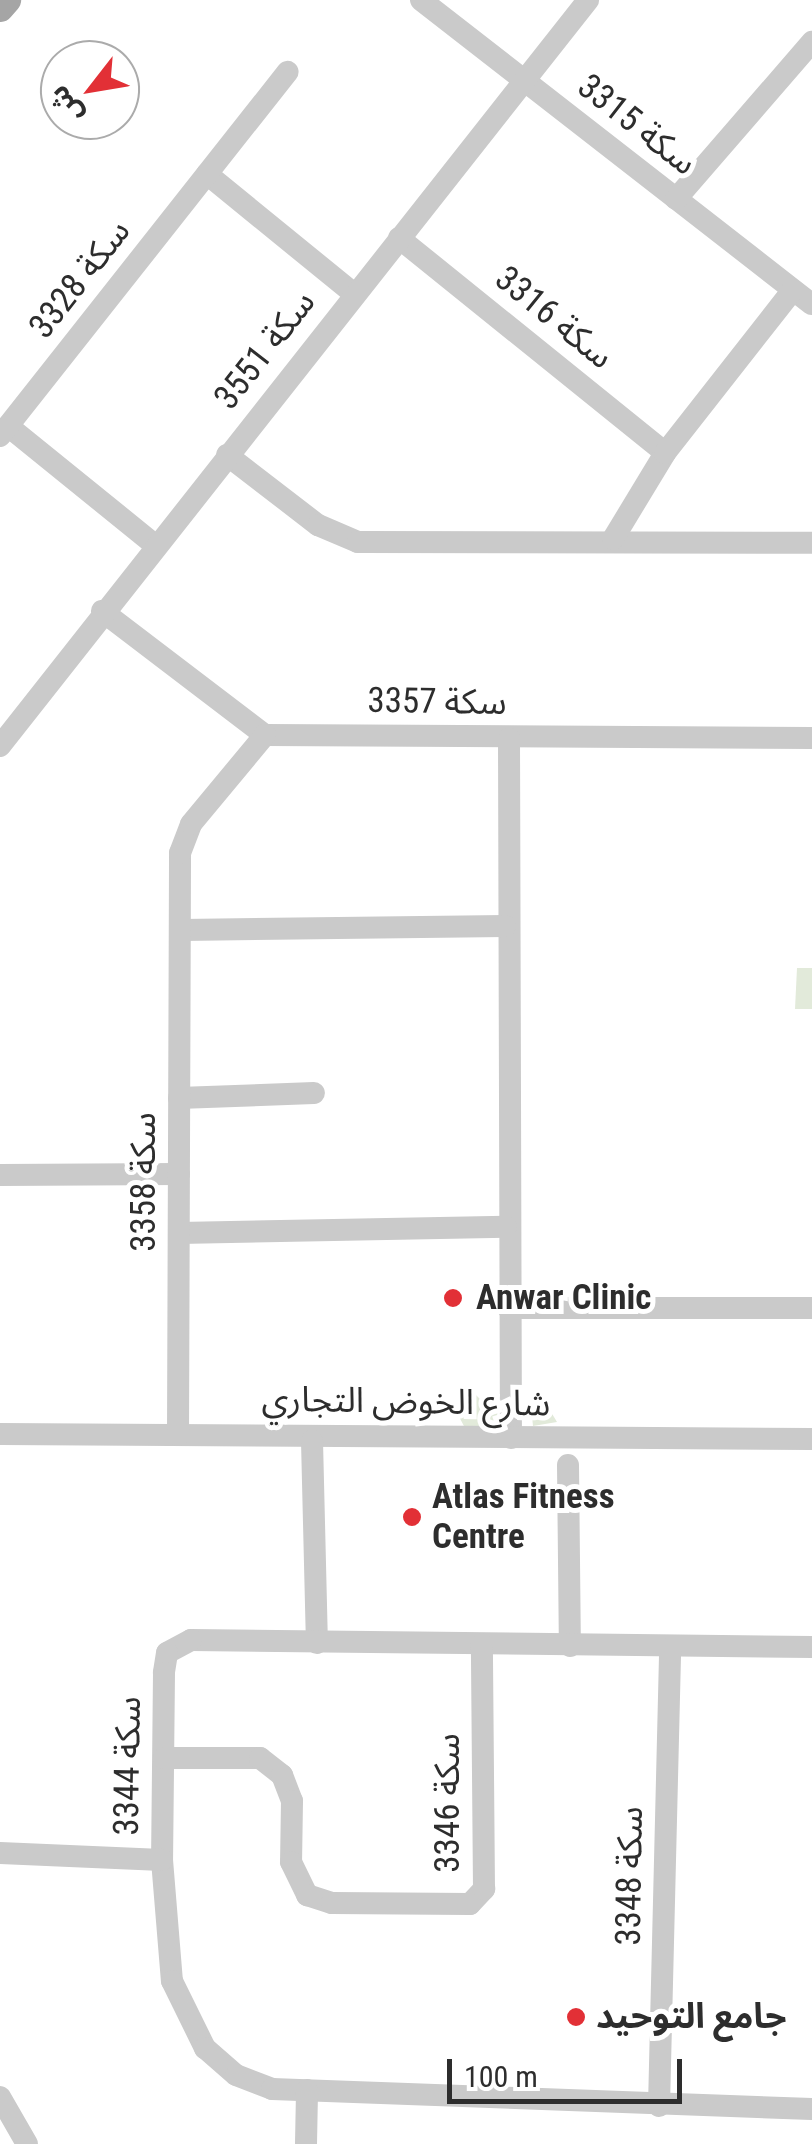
<!DOCTYPE html>
<html>
<head>
<meta charset="utf-8">
<style>
  body { margin:0 }
  #map { position:relative; width:812px; height:2144px; overflow:hidden; background:#fff; font-family:"Roboto Condensed","Noto Sans Arabic",sans-serif }
  div>[style] { position:absolute }
  .green>* { inset:0; background:#e2eada }
  .minor>* { height:22px; margin:-11px; padding:0 11px; transform-origin:11px; border-radius:11px; background:#cacaca }
  .major>* { height:28px; margin:-14px; padding:0 14px; transform-origin:14px; border-radius:14px; background:#a5a5a5 }
  .dots>* { width:28px; height:28px; translate:-50% -50%; box-sizing:border-box; border:5px solid #fff; border-radius:50% }
  span { translate:-50% -50%; white-space:nowrap; text-align:center; line-height:1.15; -webkit-text-stroke:10px #fff; paint-order:stroke }
  .street-label { font-size:35px; color:#2d2d2d }
  .poi-label { font-size:35px; color:#2d2d2d; font-weight:700 }
  .left { translate:0 -50%; text-align:left }
  .north { position:absolute; left:40px; top:40px; width:100px; height:100px; box-sizing:border-box; background:#fff; border:2px solid #ababab; border-radius:50%; rotate:239deg; font-size:28px; font-weight:700; line-height:40px; text-align:center; color:#2d2d2d }
  .north::after { content:''; display:block; margin:auto; width:35px; height:45px; background:#e23036; clip-path:polygon(50% 0,100% 100%,50% 72%,0 100%) }
  .scale { position:absolute; left:447px; top:2059px; width:235px; height:45px; box-sizing:border-box; border:5px solid #2d2d2d; border-top:0; padding-left:12px; font-size:30px; line-height:35px; white-space:nowrap; color:#2d2d2d; -webkit-text-stroke:8px #fff; paint-order:stroke }
</style>
</head>
<body>
<div id="map">
  <div class="green">
    <div style="clip-path:polygon(797px 968px,812px 968px,812px 1009px,795px 1009px)"></div>
    <div style="clip-path:polygon(471px 1390px,485px 1404px,499px 1404px,495px 1427px,465px 1428px,456px 1411px)"></div>
    <div style="clip-path:polygon(531px 1407px,548px 1407px,557px 1422px,533px 1426px)"></div>
  </div>
  <div class="minor">
    <div style="left:421px;top:0;width:495px;rotate:37.9deg"></div>
    <div style="left:207px;top:174px;width:190px;rotate:39.2deg"></div>
    <div style="left:676px;top:199px;width:208px;rotate:-49.1deg"></div>
    <div style="left:399px;top:238px;width:342px;rotate:38.9deg"></div>
    <div style="left:8px;top:426px;width:189px;rotate:39deg"></div>
    <div style="left:0;top:436px;width:464px;rotate:-51.7deg"></div>
    <div style="left:227px;top:455px;width:115px;rotate:37.6deg"></div>
    <div style="left:318px;top:525px;width:43px;rotate:23deg"></div>
    <div style="left:358px;top:542px;width:454px;rotate:0.1deg"></div>
    <div style="left:613px;top:539px;width:100px;rotate:-58.8deg"></div>
    <div style="left:665px;top:453px;width:207px;rotate:-51.9deg"></div>
    <div style="left:102px;top:611px;width:205px;rotate:37.3deg"></div>
    <div style="left:265px;top:735px;width:547px;rotate:0.31deg"></div>
    <div style="left:509px;top:739px;width:699px;rotate:89.84deg"></div>
    <div style="left:0;top:746px;width:950px;rotate:-51.75deg"></div>
    <div style="left:182px;top:930px;width:323px;rotate:-0.7deg"></div>
    <div style="left:179px;top:1098px;width:135px;rotate:-2.1deg"></div>
    <div style="left:0;top:1175px;width:179px;rotate:-0.3deg"></div>
    <div style="left:179px;top:1233px;width:327px;rotate:-1.1deg"></div>
    <div style="left:508px;top:1308px;width:304px"></div>
    <div style="left:0;top:1434px;width:812px;rotate:0.35deg"></div>
    <div style="left:178px;top:1435px;width:582px;rotate:-89.8deg"></div>
    <div style="left:180px;top:853px;width:31px;rotate:-69deg"></div>
    <div style="left:191px;top:824px;width:116px;rotate:-50.3deg"></div>
    <div style="left:312px;top:1441px;width:202px;rotate:88.6deg"></div>
    <div style="left:568px;top:1465px;width:181px;rotate:89.4deg"></div>
    <div style="left:812px;top:1647px;width:621px;rotate:-179.35deg"></div>
    <div style="left:191px;top:1640px;width:27px;rotate:152deg"></div>
    <div style="left:167px;top:1653px;width:20px;rotate:99deg"></div>
    <div style="left:164px;top:1673px;width:187px;rotate:90.6deg"></div>
    <div style="left:162px;top:1860px;width:121px;rotate:85.3deg"></div>
    <div style="left:172px;top:1981px;width:75px;rotate:63.8deg"></div>
    <div style="left:205px;top:2048px;width:41px;rotate:41.1deg"></div>
    <div style="left:236px;top:2075px;width:39px;rotate:21deg"></div>
    <div style="left:272px;top:2089px;width:540px;rotate:2.12deg"></div>
    <div style="left:164px;top:1758px;width:96px"></div>
    <div style="left:260px;top:1758px;width:28px;rotate:38deg"></div>
    <div style="left:282px;top:1775px;width:28px;rotate:69deg"></div>
    <div style="left:292px;top:1801px;width:61px;rotate:90.9deg"></div>
    <div style="left:291px;top:1862px;width:37px;rotate:64deg"></div>
    <div style="left:307px;top:1895px;width:26px;rotate:18deg"></div>
    <div style="left:332px;top:1903px;width:138px;rotate:0.4deg"></div>
    <div style="left:470px;top:1904px;width:21px;rotate:-47deg"></div>
    <div style="left:484px;top:1889px;width:245px;rotate:-90.5deg"></div>
    <div style="left:0;top:1853px;width:162px;rotate:2.5deg"></div>
    <div style="left:0;top:2097px;width:54px;rotate:60.1deg"></div>
    <div style="left:659px;top:2106px;width:458px;rotate:-88.6deg"></div>
    <div style="left:306px;top:2144px;width:54px;rotate:-88.9deg"></div>
  </div>
  <div class="major">
    <div style="left:0;top:8px;width:11px;rotate:-49deg"></div>
  </div>
  <div class="dots">
    <div style="left:453px;top:1298px;background:#e23036"></div>
    <div style="left:412px;top:1517px;background:#e23036"></div>
    <div style="left:576px;top:2017px;background:#e23036"></div>
  </div>
  <div class="street-label">
    <span style="left:637px;top:125px;rotate:38deg">سكة 3315</span>
    <span style="left:80px;top:279px;rotate:-52deg">سكة 3328</span>
    <span style="left:554px;top:318px;rotate:39deg">سكة 3316</span>
    <span style="left:265px;top:350px;rotate:-52deg">سكة 3551</span>
    <span style="left:437px;top:702px;rotate:1deg">سكة 3357</span>
    <span style="left:144px;top:1182px;rotate:-90deg">سكة 3358</span>
    <span style="left:406px;top:1402px;rotate:1deg">شارع الخوض التجاري</span>
    <span style="left:128px;top:1766px;rotate:-89deg">سكة 3344</span>
    <span style="left:448px;top:1803px;rotate:-90deg">سكة 3346</span>
    <span style="left:630px;top:1876px;rotate:-89deg">سكة 3348</span>
  </div>
  <div class="poi-label">
    <span class="left" style="left:476px;top:1298px">Anwar Clinic</span>
    <span class="left" style="left:432px;top:1517px">Atlas Fitness<br>Centre</span>
    <span class="left" style="left:596px;top:2017px">جامع التوحيد</span>
  </div>
  <div class="north">ش</div>
  <div class="scale">100 m</div>
</div>
</body>
</html>
